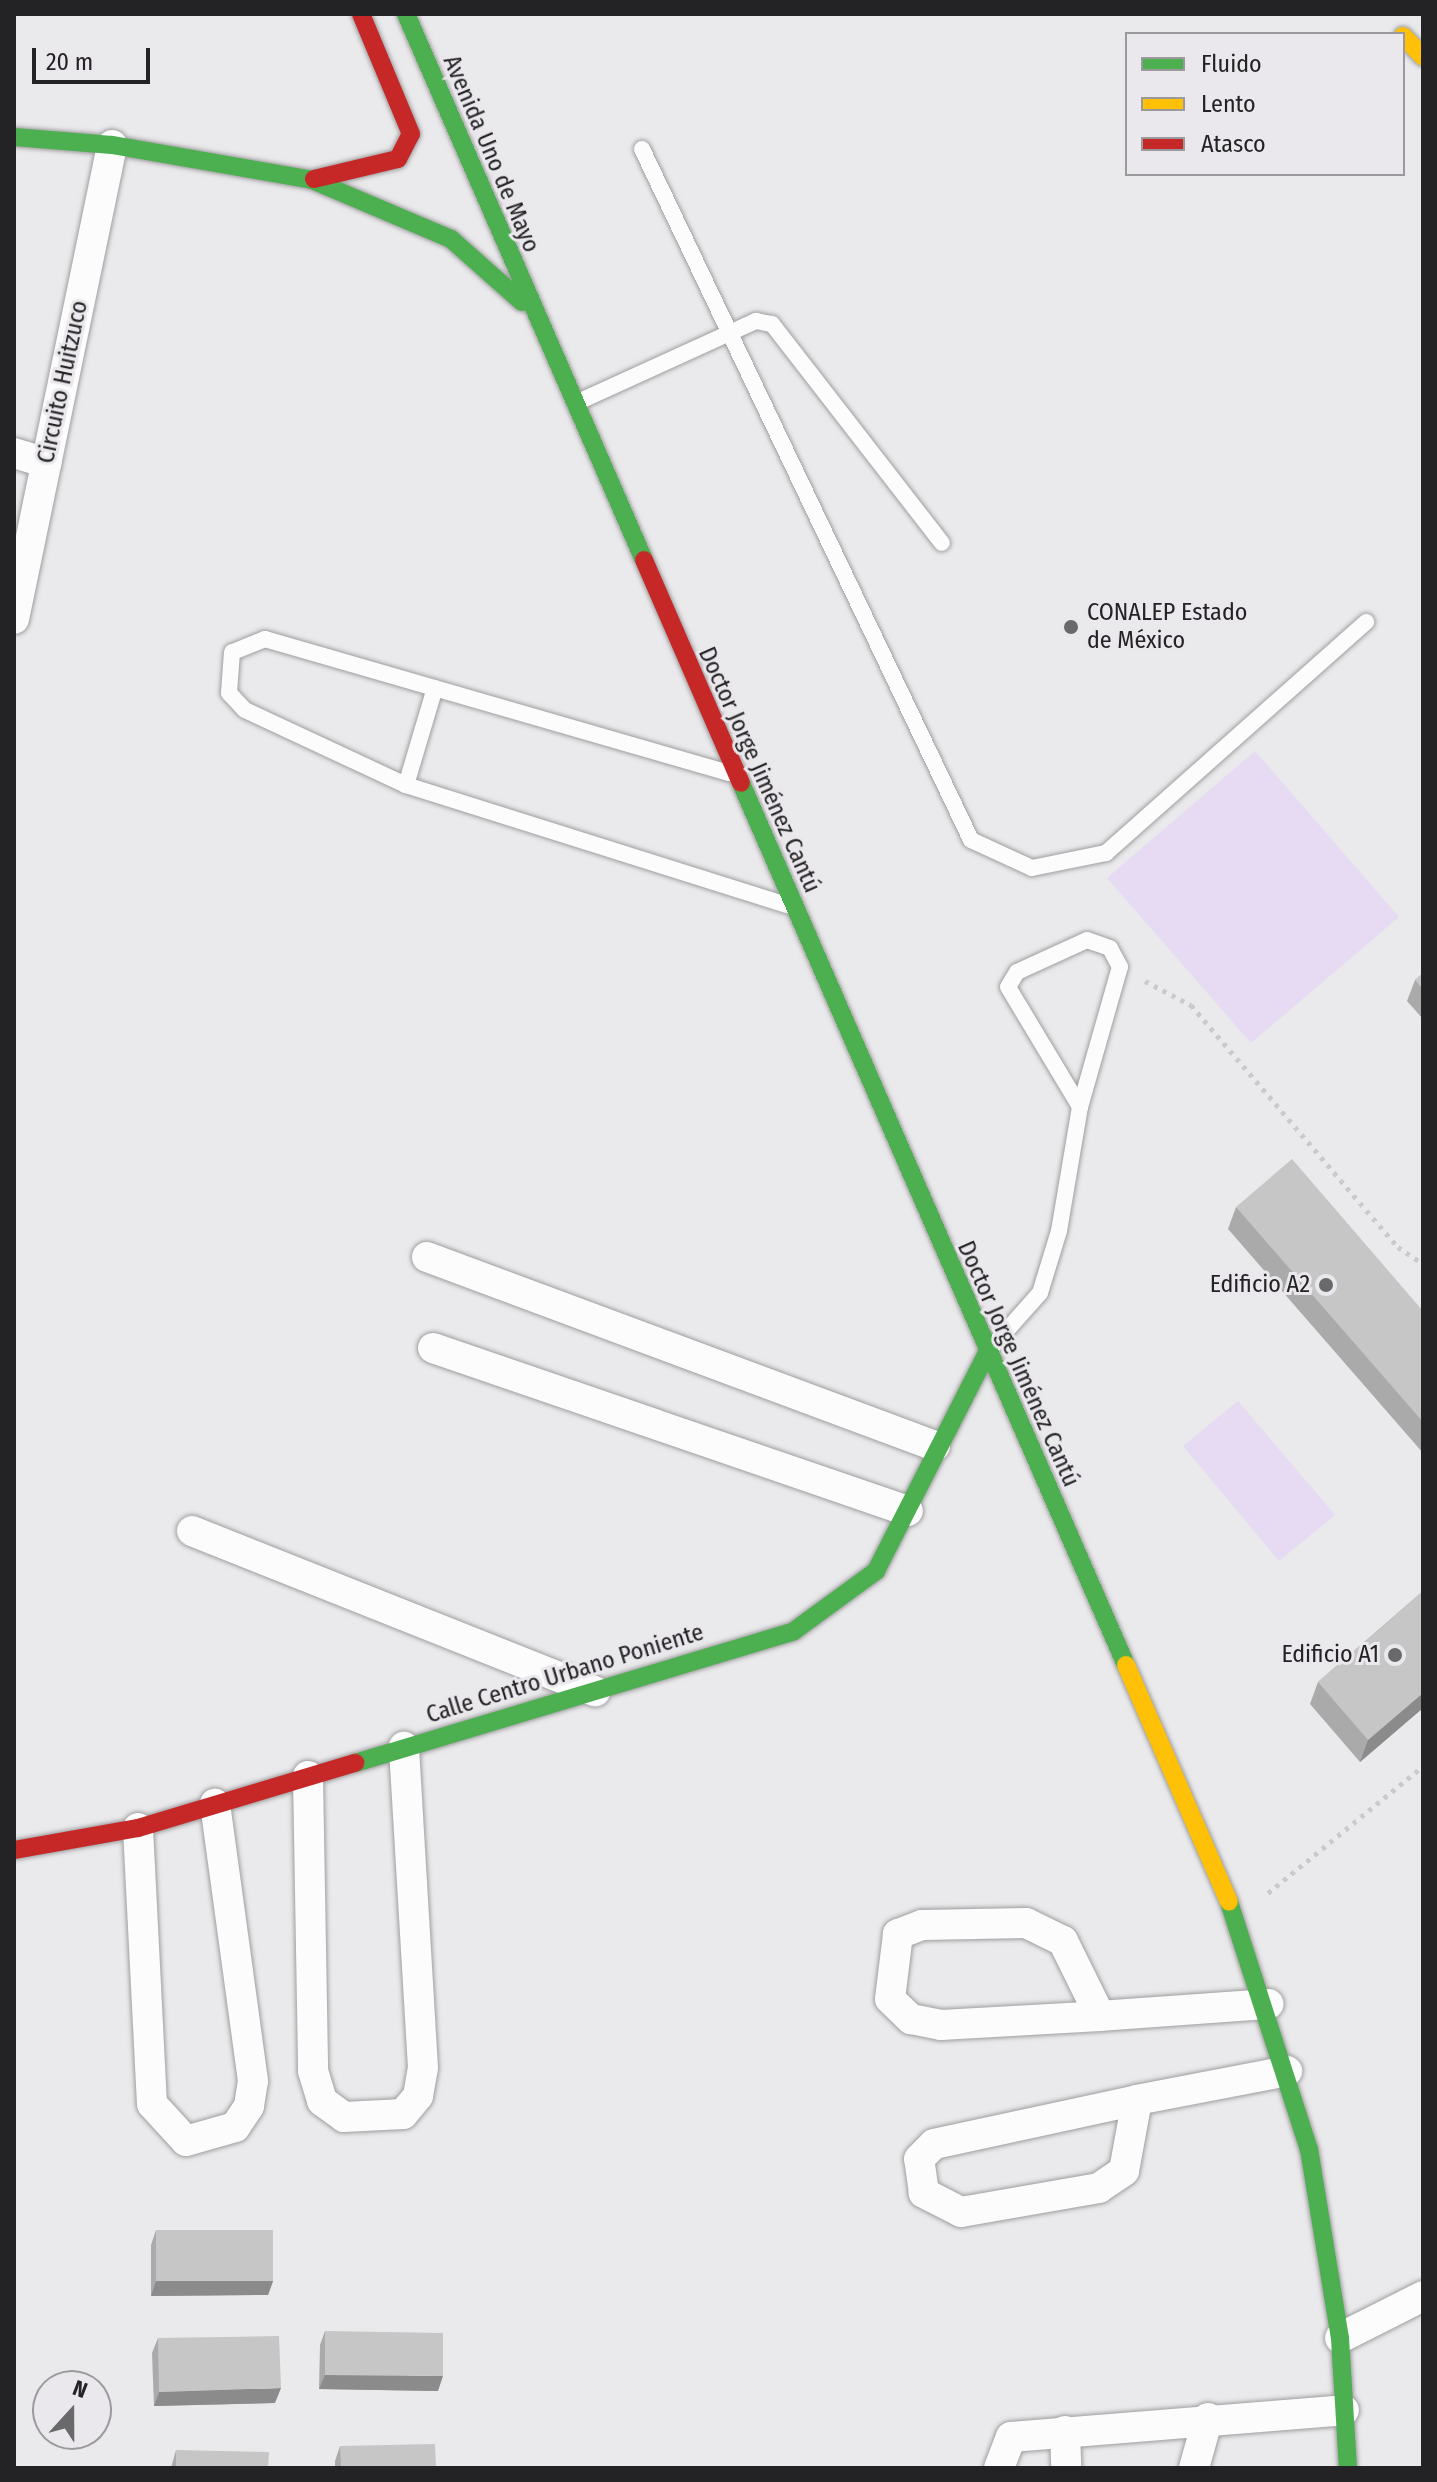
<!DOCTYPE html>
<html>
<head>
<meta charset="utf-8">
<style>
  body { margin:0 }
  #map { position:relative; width:1437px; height:2482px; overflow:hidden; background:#eae9eb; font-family:"Fira Sans Condensed",sans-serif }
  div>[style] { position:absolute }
  .green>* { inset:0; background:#e7daf3 }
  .path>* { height:5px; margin-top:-2.5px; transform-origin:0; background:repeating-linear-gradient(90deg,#cacaca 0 4px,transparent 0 10px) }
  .roads { filter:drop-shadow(0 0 2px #9f9ea0) drop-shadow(0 0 2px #9f9ea0) }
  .lane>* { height:16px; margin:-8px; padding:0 8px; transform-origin:8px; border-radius:8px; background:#fcfcfc }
  .street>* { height:30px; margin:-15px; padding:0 15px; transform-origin:15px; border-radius:15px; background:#fcfcfc }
  .fast>* { height:18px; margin:-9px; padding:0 9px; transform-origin:9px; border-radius:9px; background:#4caf50 }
  .slow>* { height:18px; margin:-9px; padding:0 9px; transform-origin:9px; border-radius:9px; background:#ffc107 }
  .jam>* { height:18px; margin:-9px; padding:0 9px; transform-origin:9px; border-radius:9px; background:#c62828 }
  .wall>* { inset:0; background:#abaaab }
  .shaded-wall>* { inset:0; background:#8b8b8b }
  .building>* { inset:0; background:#c7c6c7 }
  .dots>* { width:22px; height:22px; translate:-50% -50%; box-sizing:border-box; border:4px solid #eae8ec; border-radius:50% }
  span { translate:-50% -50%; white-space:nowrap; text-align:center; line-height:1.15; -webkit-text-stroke:6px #eae8ec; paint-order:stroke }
  .street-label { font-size:24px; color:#232224 }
  .poi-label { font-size:24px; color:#232224 }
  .left { translate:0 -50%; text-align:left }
  .right { translate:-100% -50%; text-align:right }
  .frame { position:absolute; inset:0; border:16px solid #232224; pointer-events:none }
  .legend { position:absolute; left:1125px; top:32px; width:280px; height:144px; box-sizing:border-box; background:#eae8ec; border:2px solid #9a999c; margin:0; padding:10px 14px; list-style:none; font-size:24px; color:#232224 }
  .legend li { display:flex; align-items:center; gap:16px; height:40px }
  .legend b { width:40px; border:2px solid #9a999c }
  .north { position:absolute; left:32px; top:2370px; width:80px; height:80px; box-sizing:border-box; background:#eae8ec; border:2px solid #9a999c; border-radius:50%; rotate:21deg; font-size:22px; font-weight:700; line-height:32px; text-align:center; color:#232224 }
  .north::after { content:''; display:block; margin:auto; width:28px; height:36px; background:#69686a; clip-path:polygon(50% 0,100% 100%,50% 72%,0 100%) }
  .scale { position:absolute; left:32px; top:48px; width:118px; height:36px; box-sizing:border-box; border:4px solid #232224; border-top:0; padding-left:10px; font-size:24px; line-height:28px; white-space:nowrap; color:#232224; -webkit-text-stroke:6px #eae8ec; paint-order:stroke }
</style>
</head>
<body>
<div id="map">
  <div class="green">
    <div style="clip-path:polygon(1255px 751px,1399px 917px,1251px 1043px,1107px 878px)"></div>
    <div style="clip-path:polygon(1238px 1401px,1335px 1515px,1279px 1561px,1183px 1446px)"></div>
  </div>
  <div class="path">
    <div style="left:1145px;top:981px;width:52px;rotate:27.6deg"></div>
    <div style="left:1191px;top:1005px;width:318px;rotate:49.5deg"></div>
    <div style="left:1398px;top:1247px;width:30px;rotate:34deg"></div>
    <div style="left:1268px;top:1893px;width:200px;rotate:-39.3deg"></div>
  </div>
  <div class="roads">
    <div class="lane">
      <div style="left:642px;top:149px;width:765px;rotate:64.54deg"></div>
      <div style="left:971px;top:840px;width:67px;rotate:24.7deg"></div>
      <div style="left:1032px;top:868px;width:76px;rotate:-11.5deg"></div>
      <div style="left:1106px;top:853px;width:348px;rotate:-41.6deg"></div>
      <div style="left:578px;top:402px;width:196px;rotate:-24.5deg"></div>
      <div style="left:756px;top:321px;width:16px;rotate:11deg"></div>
      <div style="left:772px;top:324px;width:277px;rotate:52.2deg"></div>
      <div style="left:729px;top:773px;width:483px;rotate:-163.9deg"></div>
      <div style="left:265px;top:639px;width:35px;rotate:158deg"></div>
      <div style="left:232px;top:652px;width:41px;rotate:94.2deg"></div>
      <div style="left:229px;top:693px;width:23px;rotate:47deg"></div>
      <div style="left:245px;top:710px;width:178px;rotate:25deg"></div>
      <div style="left:406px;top:785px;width:399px;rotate:17.5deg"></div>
      <div style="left:406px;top:785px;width:101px;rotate:-73.4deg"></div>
      <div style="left:992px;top:1347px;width:72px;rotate:-48.4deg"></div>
      <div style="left:1040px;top:1293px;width:65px;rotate:-73deg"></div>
      <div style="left:1059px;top:1231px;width:126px;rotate:-80.4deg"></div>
      <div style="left:1080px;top:1107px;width:146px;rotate:-74.1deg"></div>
      <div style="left:1120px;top:967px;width:21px;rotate:-118deg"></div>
      <div style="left:1110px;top:948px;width:24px;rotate:-161deg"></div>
      <div style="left:1087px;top:940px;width:77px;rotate:155.4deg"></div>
      <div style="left:1017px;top:972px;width:17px;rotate:121deg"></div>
      <div style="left:1008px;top:987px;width:140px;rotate:59deg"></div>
    </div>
    <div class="street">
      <div style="left:14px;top:453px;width:34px;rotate:17deg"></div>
      <div style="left:14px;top:619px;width:484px;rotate:-78.3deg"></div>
      <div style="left:427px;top:1257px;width:542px;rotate:20.41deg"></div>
      <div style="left:433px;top:1348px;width:502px;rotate:18.94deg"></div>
      <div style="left:192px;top:1531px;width:434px;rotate:21.7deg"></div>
      <div style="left:308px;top:1776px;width:295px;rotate:89deg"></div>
      <div style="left:313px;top:2071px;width:31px;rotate:73deg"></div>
      <div style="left:322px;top:2101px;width:27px;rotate:36deg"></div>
      <div style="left:344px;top:2117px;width:59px;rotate:-2.9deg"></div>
      <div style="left:403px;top:2114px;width:23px;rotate:-50deg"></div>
      <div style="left:418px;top:2096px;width:28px;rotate:-80deg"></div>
      <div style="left:423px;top:2068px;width:322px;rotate:-93.4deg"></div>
      <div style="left:138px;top:1828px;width:276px;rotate:87.1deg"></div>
      <div style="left:152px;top:2104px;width:50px;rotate:47.4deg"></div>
      <div style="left:186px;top:2141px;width:51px;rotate:-15.9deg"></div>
      <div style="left:235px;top:2127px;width:25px;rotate:-56deg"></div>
      <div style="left:249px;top:2106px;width:25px;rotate:-81deg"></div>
      <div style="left:253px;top:2081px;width:280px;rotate:-97.8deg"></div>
      <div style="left:1100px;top:2016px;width:84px;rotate:-116.3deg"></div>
      <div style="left:1063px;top:1941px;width:41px;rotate:-154.1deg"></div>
      <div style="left:1026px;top:1923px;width:104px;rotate:178.9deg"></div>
      <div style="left:922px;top:1925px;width:26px;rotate:159deg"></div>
      <div style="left:898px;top:1934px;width:65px;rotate:97deg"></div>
      <div style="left:890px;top:1999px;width:29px;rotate:44deg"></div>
      <div style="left:911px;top:2019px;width:31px;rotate:11deg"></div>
      <div style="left:941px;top:2025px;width:159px;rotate:-3.2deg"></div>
      <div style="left:1100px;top:2016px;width:169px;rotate:-4.1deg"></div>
      <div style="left:1137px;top:2100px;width:72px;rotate:100.4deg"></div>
      <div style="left:1124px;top:2171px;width:30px;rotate:146deg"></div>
      <div style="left:1099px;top:2188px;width:140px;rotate:170.1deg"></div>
      <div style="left:961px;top:2212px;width:42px;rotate:-152.8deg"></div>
      <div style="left:924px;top:2193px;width:34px;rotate:-98deg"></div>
      <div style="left:919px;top:2159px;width:21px;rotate:-45deg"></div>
      <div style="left:934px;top:2144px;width:208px;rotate:-12.2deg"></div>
      <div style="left:1137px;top:2100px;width:153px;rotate:-10.9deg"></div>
      <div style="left:1340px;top:2338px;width:93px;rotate:-26.8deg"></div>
      <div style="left:1065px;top:2431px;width:37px;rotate:88deg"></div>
      <div style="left:999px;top:2468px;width:33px;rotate:-69deg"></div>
      <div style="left:1011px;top:2437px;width:334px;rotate:-4.6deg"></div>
      <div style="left:1194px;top:2468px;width:52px;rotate:-74.4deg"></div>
    </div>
    <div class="fast">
      <div style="left:406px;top:14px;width:596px;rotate:66.45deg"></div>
      <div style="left:14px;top:137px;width:98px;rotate:4.7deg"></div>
      <div style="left:112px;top:145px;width:203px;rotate:9.9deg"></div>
      <div style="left:312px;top:180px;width:151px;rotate:23deg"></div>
      <div style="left:451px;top:239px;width:95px;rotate:41.6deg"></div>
      <div style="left:741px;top:783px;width:962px;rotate:66.42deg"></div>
      <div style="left:355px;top:1763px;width:458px;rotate:-16.7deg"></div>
      <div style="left:794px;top:1631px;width:102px;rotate:-36.2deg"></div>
      <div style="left:876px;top:1571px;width:245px;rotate:-63deg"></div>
      <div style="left:1229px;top:1902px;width:260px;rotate:72.1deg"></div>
      <div style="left:1309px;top:2149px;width:192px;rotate:80.7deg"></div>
      <div style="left:1340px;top:2338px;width:130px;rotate:86.5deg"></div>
    </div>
    <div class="slow">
      <div style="left:1403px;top:36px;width:29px;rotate:46deg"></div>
      <div style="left:1126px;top:1665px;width:258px;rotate:66.5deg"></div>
    </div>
    <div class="jam">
      <div style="left:314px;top:179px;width:86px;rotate:-13.4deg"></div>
      <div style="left:398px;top:159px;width:28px;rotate:-63deg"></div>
      <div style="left:411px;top:134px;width:130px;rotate:-112.6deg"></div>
      <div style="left:644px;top:560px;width:243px;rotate:66.5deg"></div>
      <div style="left:14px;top:1850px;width:126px;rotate:-10.1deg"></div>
      <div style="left:138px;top:1828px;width:227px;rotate:-16.7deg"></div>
    </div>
  </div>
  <div class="wall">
    <div style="clip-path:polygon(1423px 973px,1423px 1019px,1407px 1001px,1415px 980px)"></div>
    <div style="clip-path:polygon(1236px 1207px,1423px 1311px,1423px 1453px,1228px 1229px)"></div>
    <div style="clip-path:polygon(1423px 1591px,1423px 1708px,1360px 1762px,1310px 1704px,1318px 1682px)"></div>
    <div style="clip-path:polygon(156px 2230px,273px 2281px,268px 2295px,151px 2296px,151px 2245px)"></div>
    <div style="clip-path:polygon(325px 2331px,438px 2391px,319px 2389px,320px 2345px)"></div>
    <div style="clip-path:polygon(158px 2338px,275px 2403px,154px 2406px,152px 2353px)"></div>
    <div style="clip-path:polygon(340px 2446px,436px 2468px,335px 2468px,335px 2461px)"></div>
    <div style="clip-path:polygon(176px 2450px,268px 2468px,171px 2468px)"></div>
  </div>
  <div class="shaded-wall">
    <div style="clip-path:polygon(1423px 1693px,1423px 1708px,1360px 1762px,1368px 1740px)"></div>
    <div style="clip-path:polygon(156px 2281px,273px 2281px,268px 2295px,151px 2296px)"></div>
    <div style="clip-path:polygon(325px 2375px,443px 2376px,438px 2391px,319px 2389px)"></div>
    <div style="clip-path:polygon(281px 2388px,275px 2403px,154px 2406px,159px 2392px)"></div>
  </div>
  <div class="building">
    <div style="clip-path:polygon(1423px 973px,1423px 989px,1415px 980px)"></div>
    <div style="clip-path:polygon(1292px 1159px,1423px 1311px,1423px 1422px,1236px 1207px)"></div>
    <div style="clip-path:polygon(1423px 1591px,1423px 1693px,1368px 1740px,1318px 1682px)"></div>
    <div style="clip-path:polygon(156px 2230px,273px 2230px,273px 2281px,156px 2281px)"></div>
    <div style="clip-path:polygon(325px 2331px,443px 2333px,443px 2376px,325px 2375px)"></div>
    <div style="clip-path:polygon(279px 2336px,281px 2388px,159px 2392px,158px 2338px)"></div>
    <div style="clip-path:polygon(435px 2444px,436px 2468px,341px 2468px,340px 2446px)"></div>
    <div style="clip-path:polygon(176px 2450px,269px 2452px,268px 2468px,176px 2468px)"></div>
  </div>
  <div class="dots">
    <div style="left:1071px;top:627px;background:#69686a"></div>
    <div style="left:1326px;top:1285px;background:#69686a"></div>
    <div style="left:1395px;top:1655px;background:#69686a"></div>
  </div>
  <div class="street-label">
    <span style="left:491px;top:154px;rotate:67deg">Avenida Uno de Mayo</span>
    <span style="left:63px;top:382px;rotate:-78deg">Circuito Huitzuco</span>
    <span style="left:759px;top:770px;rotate:66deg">Doctor Jorge Jiménez Cantú</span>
    <span style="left:1018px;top:1364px;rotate:66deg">Doctor Jorge Jiménez Cantú</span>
    <span style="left:565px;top:1674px;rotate:-17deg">Calle Centro Urbano Poniente</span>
  </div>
  <div class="poi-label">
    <span class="left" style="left:1087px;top:627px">CONALEP Estado<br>de México</span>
    <span class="right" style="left:1310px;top:1285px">Edificio A2</span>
    <span class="right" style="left:1379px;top:1655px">Edificio A1</span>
  </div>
  <div class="frame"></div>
  <ul class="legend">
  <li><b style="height:10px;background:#4caf50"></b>Fluido</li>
  <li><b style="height:10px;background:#ffc107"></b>Lento</li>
  <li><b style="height:10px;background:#c62828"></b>Atasco</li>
  </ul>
  <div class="north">N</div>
  <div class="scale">20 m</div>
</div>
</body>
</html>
